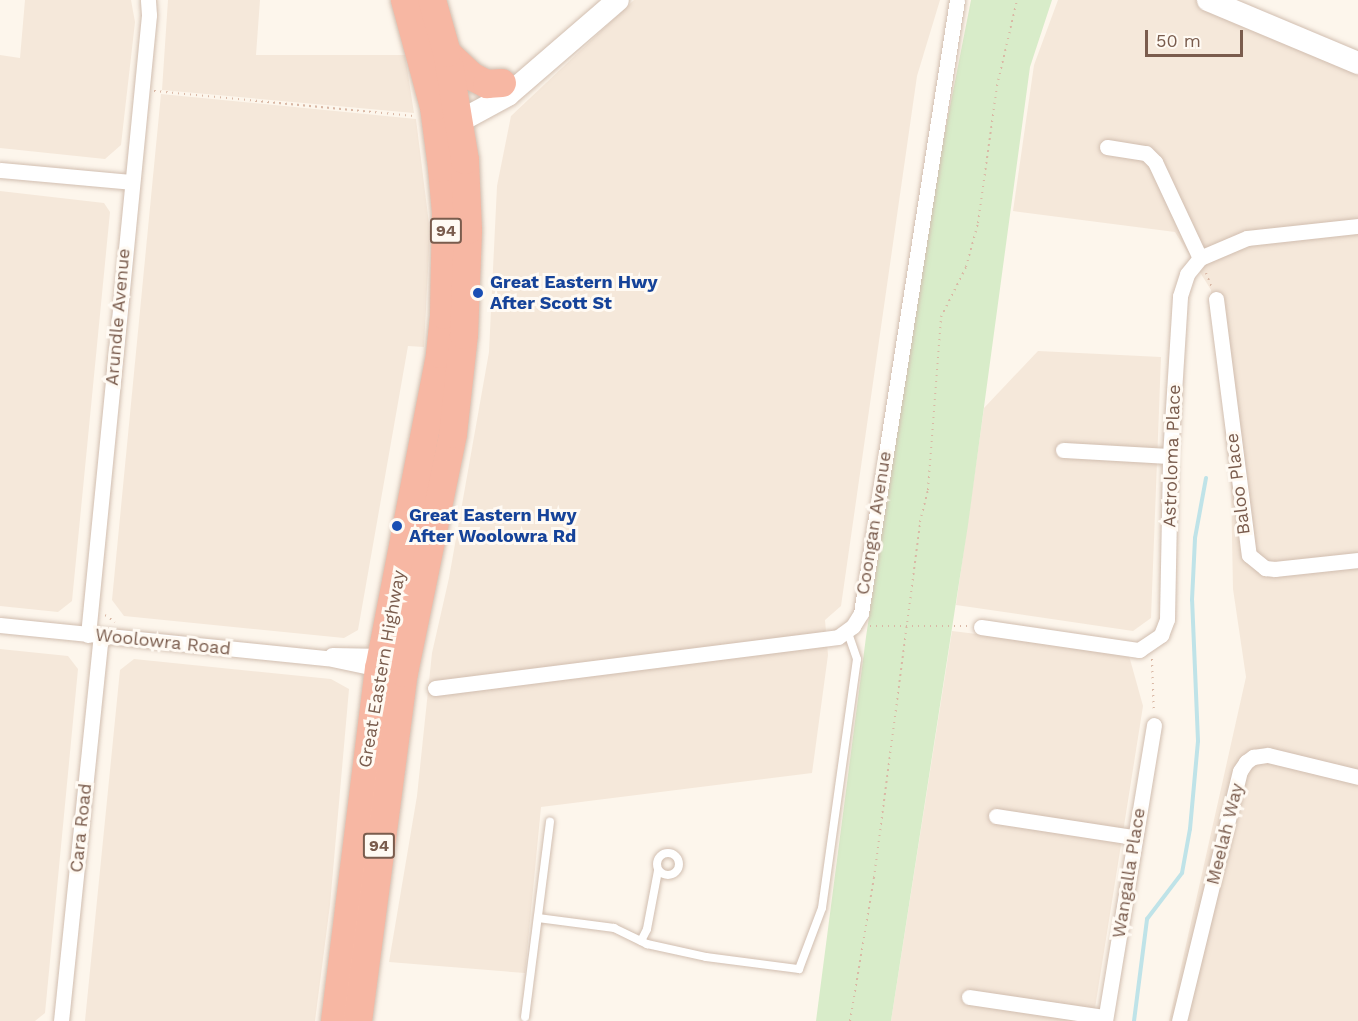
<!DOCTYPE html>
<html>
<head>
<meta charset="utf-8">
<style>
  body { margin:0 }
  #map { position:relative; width:1358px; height:1021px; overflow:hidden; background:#fdf6ec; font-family:"Work Sans",sans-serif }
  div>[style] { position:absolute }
  .residential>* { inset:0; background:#f5e8da }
  .green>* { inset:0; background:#d8ecc9 }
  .stream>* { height:4px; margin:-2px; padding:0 2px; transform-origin:2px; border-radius:2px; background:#bfe3e8 }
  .path>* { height:2px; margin-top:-1px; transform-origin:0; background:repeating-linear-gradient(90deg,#d9b8a5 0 1.5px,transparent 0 6px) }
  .roads { filter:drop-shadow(0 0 2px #d1beb0) drop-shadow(0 0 2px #d1beb0) }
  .lane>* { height:8px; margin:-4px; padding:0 4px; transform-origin:4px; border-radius:4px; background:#fff }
  .lane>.ring { margin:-4px; padding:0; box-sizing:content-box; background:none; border:8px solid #fff; border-radius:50% }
  .street>* { height:15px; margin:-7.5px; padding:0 7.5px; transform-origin:7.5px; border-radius:7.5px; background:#fff }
  .secondary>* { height:22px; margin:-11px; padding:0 11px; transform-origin:11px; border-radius:11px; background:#fff }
  .highway>* { height:28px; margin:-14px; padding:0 14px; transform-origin:14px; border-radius:14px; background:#f7b7a3 }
  .dots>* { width:16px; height:16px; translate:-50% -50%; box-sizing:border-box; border:3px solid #fffaf3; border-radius:50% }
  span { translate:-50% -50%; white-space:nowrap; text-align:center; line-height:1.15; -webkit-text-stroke:6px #fffaf3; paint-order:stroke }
  .shield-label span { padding:2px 4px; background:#fffaf3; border:2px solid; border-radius:4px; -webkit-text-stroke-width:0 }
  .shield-label { font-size:16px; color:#7a5c4d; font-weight:700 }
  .transit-label { font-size:18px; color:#164399; font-weight:700 }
  .left { translate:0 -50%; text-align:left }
  .street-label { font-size:18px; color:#7a5c4d }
  .scale { position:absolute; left:1145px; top:30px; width:98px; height:27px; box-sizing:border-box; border:3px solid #7a5c4d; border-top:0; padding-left:8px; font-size:18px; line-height:21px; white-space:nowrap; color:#7a5c4d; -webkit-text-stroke:4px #fffaf3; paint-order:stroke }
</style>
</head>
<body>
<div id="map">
  <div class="residential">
    <div style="clip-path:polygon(25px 0,131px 0,135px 22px,121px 145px,105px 159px,0 148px,0 55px,20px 58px)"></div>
    <div style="clip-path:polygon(168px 0,260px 0,256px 55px,405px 55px,414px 113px,162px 90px)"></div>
    <div style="clip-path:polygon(634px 0,940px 0,917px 76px,841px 606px,825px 620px,828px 655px,812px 773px,541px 807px,525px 973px,389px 962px,417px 796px,432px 653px,449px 578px,489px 352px,497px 186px,511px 116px)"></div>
    <div style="clip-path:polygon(1058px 0,1228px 0,1358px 52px,1358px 1021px,1169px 1021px,1246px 677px,1233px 589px,1231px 485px,1211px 290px,1175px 232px,1013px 211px,1034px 65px)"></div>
    <div style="clip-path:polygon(161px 94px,416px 119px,430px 232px,424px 347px,408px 346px,358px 630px,344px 638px,124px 616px,112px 600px)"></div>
    <div style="clip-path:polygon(0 191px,104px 203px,110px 212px,72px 601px,58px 612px,0 606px)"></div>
    <div style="clip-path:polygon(1038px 351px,1161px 357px,1151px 618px,1133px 631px,956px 605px,984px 408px)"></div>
    <div style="clip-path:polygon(952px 631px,1128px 652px,1143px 706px,1093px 1021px,891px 1021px)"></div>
    <div style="clip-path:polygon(0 649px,68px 656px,78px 669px,45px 1013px,35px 1021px,0 1021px)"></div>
    <div style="clip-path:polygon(134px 659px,331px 679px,349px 689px,330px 905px,315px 1021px,85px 1021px,120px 670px)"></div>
  </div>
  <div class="green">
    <div style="clip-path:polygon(971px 0,1052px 0,1030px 67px,968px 525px,891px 1021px,816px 1021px,866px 637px,931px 203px)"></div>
  </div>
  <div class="stream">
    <div style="left:1134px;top:1021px;width:103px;rotate:-82.7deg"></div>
    <div style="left:1147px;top:919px;width:58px;rotate:-52.7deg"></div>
    <div style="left:1182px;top:873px;width:45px;rotate:-79.7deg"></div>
    <div style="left:1190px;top:829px;width:88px;rotate:-84.8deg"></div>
    <div style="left:1198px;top:741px;width:141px;rotate:-92.4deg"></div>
    <div style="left:1192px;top:600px;width:62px;rotate:-87.2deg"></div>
    <div style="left:1195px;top:538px;width:61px;rotate:-79.6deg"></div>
  </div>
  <div class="path">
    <div style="left:154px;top:91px;width:261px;rotate:5.5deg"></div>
    <div style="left:1206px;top:273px;width:16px;rotate:68deg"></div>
    <div style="left:105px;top:615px;width:12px;rotate:35deg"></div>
    <div style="left:870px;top:626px;width:97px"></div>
    <div style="left:1152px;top:659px;width:54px;rotate:87.9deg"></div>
    <div style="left:850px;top:1021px;width:145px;rotate:-80.5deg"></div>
    <div style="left:874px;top:878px;width:359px;rotate:-82.6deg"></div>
    <div style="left:920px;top:522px;width:33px;rotate:-76deg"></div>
    <div style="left:928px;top:490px;width:173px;rotate:-85.7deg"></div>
    <div style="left:941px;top:317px;width:56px;rotate:-63.4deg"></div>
    <div style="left:966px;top:267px;width:46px;rotate:-74.7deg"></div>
    <div style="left:978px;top:223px;width:138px;rotate:-82.1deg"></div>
    <div style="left:997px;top:86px;width:88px;rotate:-76.9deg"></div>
  </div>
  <div class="roads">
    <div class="lane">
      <div class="ring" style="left:657px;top:853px;width:14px;height:14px"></div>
      <div style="left:538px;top:918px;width:77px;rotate:7.5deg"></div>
      <div style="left:614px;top:928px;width:37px;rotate:26deg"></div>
      <div style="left:647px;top:944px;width:60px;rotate:12.4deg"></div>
      <div style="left:706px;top:957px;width:94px;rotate:7.4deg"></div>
      <div style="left:799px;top:969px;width:65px;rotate:-69.3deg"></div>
      <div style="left:822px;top:908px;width:251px;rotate:-82deg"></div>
      <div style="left:857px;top:659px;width:31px;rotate:-109deg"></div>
      <div style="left:641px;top:941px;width:13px;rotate:-63deg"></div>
      <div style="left:647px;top:929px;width:59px;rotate:-79.3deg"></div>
      <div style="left:525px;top:1017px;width:197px;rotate:-82.7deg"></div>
    </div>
    <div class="street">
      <div style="left:1107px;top:147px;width:39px;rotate:9deg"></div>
      <div style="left:1146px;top:153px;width:13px;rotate:45deg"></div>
      <div style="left:1155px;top:162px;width:106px;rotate:64.9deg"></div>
      <div style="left:0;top:170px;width:132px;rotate:5.2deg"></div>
      <div style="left:1216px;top:299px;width:258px;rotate:82.7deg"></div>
      <div style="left:1249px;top:555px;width:21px;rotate:39deg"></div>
      <div style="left:1265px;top:568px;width:10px;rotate:6deg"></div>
      <div style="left:1275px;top:569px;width:83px;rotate:-6.2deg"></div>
      <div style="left:1063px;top:450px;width:107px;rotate:3.2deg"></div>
      <div style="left:0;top:625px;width:329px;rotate:5.8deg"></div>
      <div style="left:327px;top:658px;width:58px;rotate:11.9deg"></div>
      <div style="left:981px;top:627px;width:160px;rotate:8.3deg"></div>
      <div style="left:1139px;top:650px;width:27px;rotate:-34deg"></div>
      <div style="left:1161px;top:635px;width:17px;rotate:-69deg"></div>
      <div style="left:1167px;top:619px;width:163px;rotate:-88.9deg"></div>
      <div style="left:1170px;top:456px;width:160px;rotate:-86.4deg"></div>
      <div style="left:1180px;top:296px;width:23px;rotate:-72deg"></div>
      <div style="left:1187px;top:274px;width:21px;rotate:-51deg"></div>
      <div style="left:1200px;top:258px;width:51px;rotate:-23.1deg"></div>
      <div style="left:1247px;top:238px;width:112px;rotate:-6.2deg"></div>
      <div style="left:88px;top:635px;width:623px;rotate:-84.38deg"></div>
      <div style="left:149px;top:15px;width:15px;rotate:-94deg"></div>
      <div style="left:332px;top:655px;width:53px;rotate:1.1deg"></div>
      <div style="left:435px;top:688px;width:406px;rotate:-7.2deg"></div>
      <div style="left:838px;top:637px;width:19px;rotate:-36deg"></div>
      <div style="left:853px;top:626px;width:15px;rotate:-58deg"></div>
      <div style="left:861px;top:613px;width:620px;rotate:-81.1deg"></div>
      <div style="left:996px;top:816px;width:140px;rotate:8.7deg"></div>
      <div style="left:969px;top:997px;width:137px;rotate:8.4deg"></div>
      <div style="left:61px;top:1021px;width:387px;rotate:-84.1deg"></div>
      <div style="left:1105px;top:1021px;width:300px;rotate:-80.6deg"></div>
      <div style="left:1179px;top:1021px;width:257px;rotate:-76.3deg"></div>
      <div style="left:1240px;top:771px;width:11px;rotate:-56deg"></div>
      <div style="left:1246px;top:762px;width:9px;rotate:-36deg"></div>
      <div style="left:1253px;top:757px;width:15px;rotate:-8deg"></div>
      <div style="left:1268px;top:755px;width:93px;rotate:13.7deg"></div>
    </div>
    <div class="secondary">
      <div style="left:1208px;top:0;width:163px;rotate:22.8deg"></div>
      <div style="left:444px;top:124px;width:16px;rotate:-11deg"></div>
      <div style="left:460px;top:121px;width:55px;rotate:-28.4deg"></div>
      <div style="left:508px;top:95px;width:145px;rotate:-40.8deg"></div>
    </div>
    <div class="highway">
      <div style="left:447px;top:53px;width:35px;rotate:43deg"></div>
      <div style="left:473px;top:77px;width:16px;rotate:27deg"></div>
      <div style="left:487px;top:84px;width:15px;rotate:-4deg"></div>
      <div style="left:335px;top:1021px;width:355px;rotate:-82.9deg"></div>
      <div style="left:379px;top:669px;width:321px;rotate:-79deg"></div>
      <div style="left:440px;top:354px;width:39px;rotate:-84deg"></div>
      <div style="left:444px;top:315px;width:102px;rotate:-88.9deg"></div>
      <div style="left:446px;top:213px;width:45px;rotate:-95.1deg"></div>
      <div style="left:442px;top:168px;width:62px;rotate:-97.5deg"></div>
      <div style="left:434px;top:107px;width:111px;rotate:-105.2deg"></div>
      <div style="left:358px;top:1021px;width:351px;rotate:-82.5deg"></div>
      <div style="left:404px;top:673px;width:244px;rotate:-78.4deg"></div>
      <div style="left:453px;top:434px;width:100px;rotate:-83.7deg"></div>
      <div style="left:464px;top:335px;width:105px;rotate:-87.8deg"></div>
      <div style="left:468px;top:230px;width:70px;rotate:-92.5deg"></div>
      <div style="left:465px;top:160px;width:109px;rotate:-99.5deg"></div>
      <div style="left:447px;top:53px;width:55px;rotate:-105.8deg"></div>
    </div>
  </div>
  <div class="dots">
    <div style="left:478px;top:293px;background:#1a4fb4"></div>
    <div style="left:397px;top:526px;background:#1a4fb4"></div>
  </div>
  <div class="shield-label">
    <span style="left:446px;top:231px">94</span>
    <span style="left:379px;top:846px">94</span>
  </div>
  <div class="transit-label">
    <span class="left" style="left:490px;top:293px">Great Eastern Hwy<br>After Scott St</span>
    <span class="left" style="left:409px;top:526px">Great Eastern Hwy<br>After Woolowra Rd</span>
  </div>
  <div class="street-label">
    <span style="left:118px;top:317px;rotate:-85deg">Arundle Avenue</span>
    <span style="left:1172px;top:456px;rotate:-88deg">Astroloma Place</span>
    <span style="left:1238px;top:484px;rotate:-97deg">Baloo Place</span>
    <span style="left:874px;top:523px;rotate:-81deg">Coongan Avenue</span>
    <span style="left:163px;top:642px;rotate:6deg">Woolowra Road</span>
    <span style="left:382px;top:669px;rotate:-80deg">Great Eastern Highway</span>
    <span style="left:81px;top:828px;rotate:-84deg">Cara Road</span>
    <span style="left:1225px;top:834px;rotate:-76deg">Meelah Way</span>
    <span style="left:1129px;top:873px;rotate:-81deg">Wangalla Place</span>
  </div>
  <div class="scale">50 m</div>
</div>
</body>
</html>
